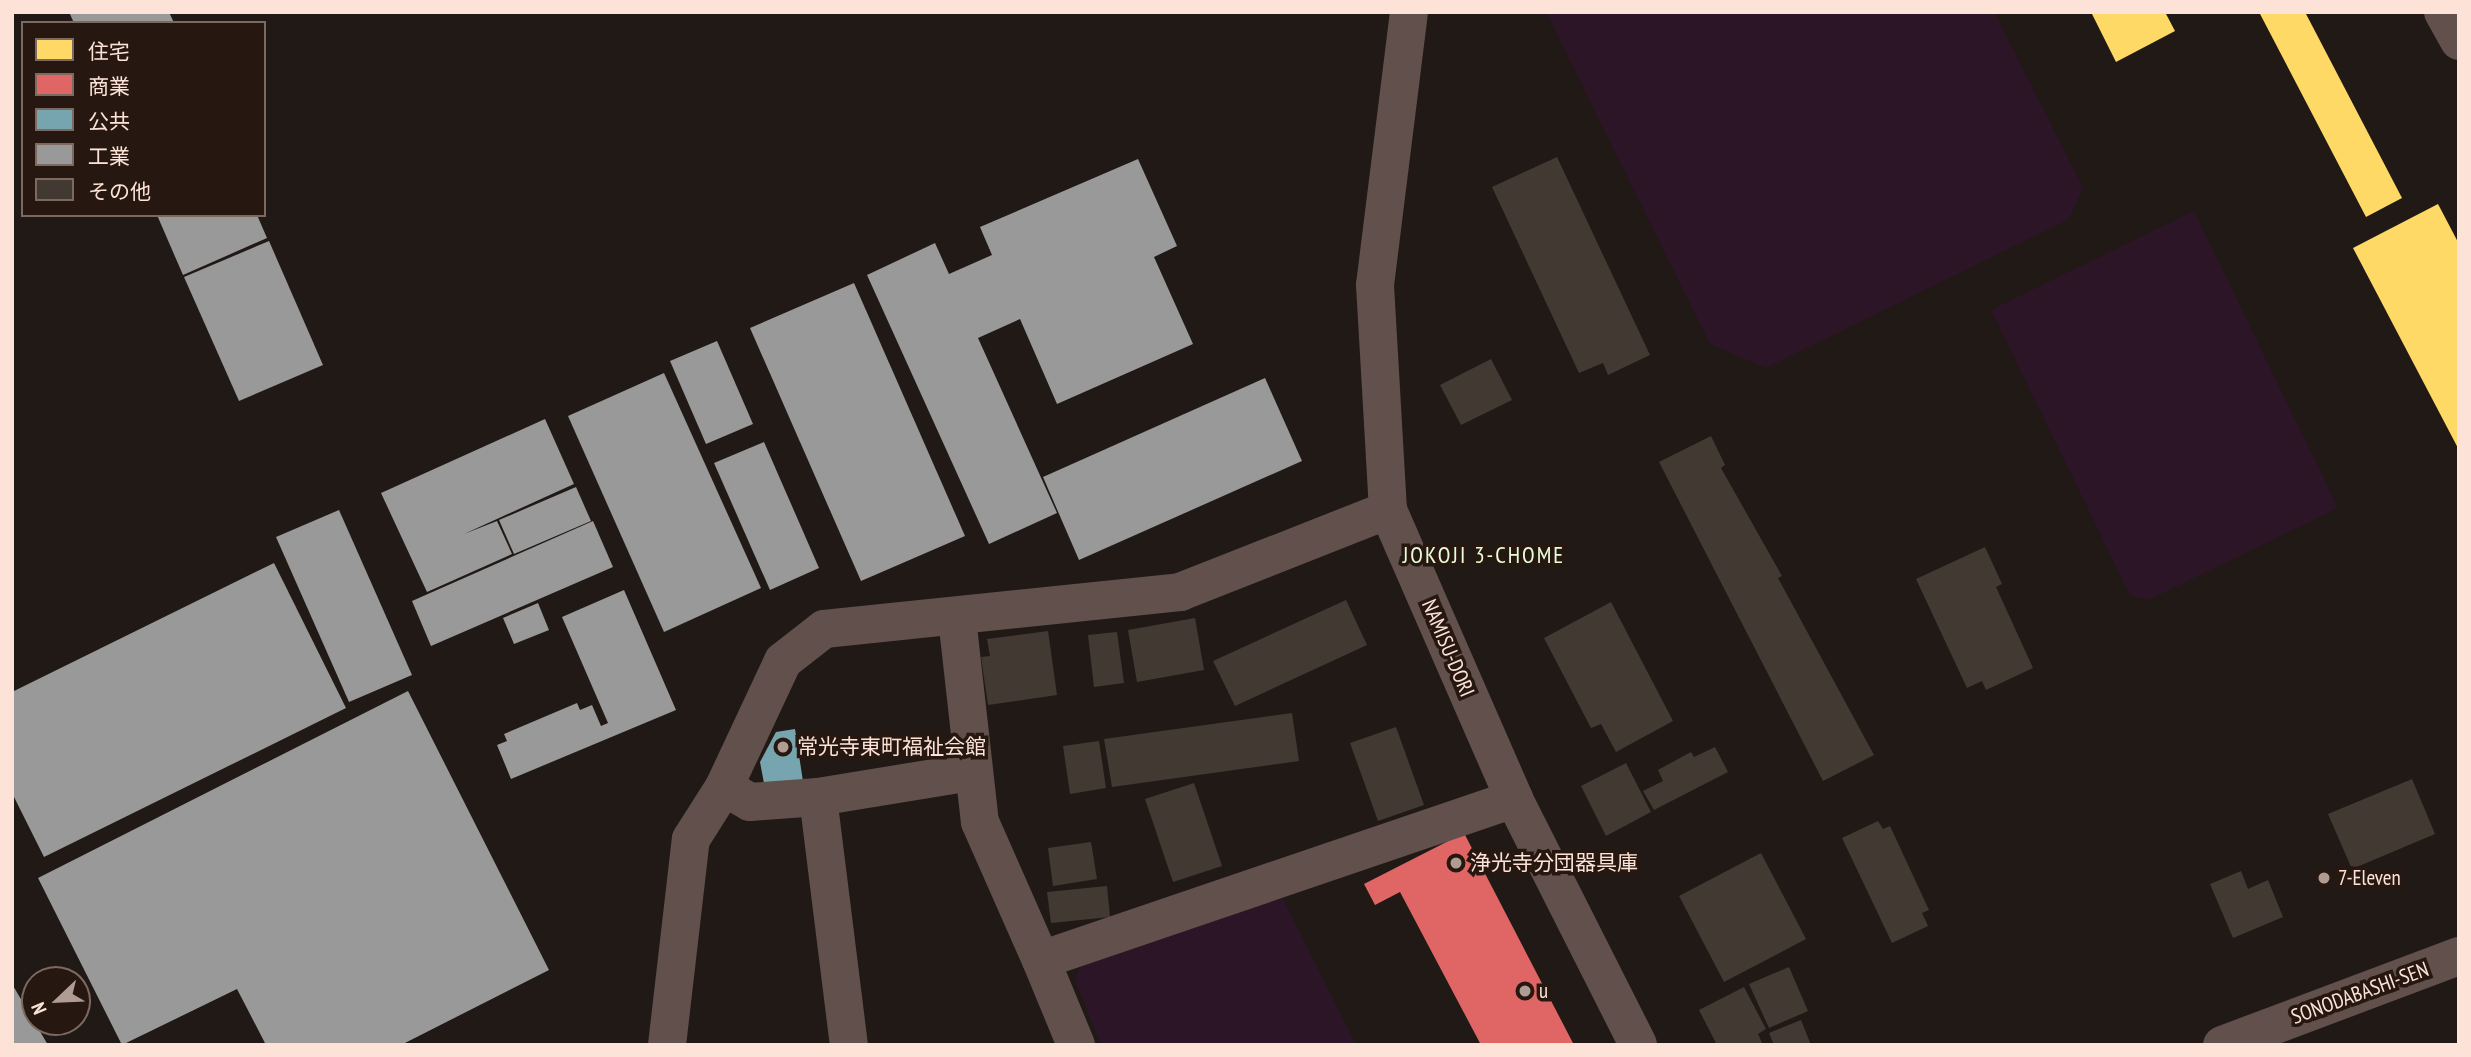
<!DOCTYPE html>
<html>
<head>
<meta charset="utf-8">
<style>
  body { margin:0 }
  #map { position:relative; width:2471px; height:1057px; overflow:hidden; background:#211915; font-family:"PT Sans Narrow","Noto Sans JP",sans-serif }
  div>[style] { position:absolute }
  .green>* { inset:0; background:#2d1528 }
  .homes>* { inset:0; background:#ffd966 }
  .shops>* { inset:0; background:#e06666 }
  .public>* { inset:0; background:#76a5af }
  .industry>* { inset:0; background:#999 }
  .building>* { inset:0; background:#433933 }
  .minor>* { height:38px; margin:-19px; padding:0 19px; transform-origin:19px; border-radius:19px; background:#61504b }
  .dots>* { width:19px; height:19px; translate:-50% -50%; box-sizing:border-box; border:4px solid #261810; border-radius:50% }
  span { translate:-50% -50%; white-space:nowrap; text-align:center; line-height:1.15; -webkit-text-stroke:7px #261810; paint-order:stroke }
  .street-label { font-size:21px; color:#fde3d7 }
  .poi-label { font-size:21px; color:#fde3d7 }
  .left { translate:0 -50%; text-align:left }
  .neighbourhood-label { font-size:23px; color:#e9fdd9; letter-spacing:2px }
  .frame { position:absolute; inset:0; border:14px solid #fde3d7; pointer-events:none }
  .legend { position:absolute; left:21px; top:21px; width:245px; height:196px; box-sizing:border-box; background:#261810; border:2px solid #7c6960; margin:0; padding:9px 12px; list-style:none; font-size:21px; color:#fde3d7 }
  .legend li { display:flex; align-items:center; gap:14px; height:35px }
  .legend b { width:35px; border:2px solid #7c6960 }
  .north { position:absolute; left:21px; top:966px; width:70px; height:70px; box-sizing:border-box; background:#261810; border:2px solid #7c6960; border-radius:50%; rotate:247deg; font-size:19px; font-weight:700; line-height:28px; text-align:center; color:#fde3d7 }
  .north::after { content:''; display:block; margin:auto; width:24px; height:32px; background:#b09c93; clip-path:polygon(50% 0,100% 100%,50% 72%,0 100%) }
</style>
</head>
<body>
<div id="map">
  <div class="green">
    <div style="clip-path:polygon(1546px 12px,1994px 12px,2083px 188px,2069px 219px,1766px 368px,1710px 344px)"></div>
    <div style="clip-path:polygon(2194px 211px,2338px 508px,2149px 600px,2130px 595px,1991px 310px)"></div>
    <div style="clip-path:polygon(1282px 897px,1356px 1045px,1101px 1045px,1075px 980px,1080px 967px)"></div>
  </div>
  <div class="homes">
    <div style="clip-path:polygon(2091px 12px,2165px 12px,2175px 31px,2116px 62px)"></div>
    <div style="clip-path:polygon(2259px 12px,2305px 12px,2402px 198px,2366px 217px)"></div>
    <div style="clip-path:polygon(2438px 204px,2459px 244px,2459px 450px,2353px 248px)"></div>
  </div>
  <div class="shops">
    <div style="clip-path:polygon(1464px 833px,1574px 1045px,1481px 1045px,1400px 892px,1375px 905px,1364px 884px)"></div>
  </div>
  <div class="public">
    <div style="clip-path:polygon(795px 729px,804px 788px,766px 794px,760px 762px,776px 732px)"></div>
  </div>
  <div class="industry">
    <div style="clip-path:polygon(69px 12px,169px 12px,174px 23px,74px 23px)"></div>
    <div style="clip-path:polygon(1138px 159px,1177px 246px,1154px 257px,1193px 344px,1057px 404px,1020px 319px,978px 338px,1057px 513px,989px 544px,867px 275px,935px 243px,949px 274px,992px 255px,980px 227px)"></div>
    <div style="clip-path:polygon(157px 215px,257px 215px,267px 238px,183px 275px)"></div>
    <div style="clip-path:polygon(269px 241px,323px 365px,239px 401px,184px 277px)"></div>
    <div style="clip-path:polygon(854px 283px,965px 536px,861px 581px,750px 328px)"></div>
    <div style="clip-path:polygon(717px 341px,753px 424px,706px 444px,670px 361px)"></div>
    <div style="clip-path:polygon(664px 373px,761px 588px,664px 632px,568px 416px)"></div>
    <div style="clip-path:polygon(1265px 378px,1302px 461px,1079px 560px,1043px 477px)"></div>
    <div style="clip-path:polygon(545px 419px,574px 484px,464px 534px,497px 521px,512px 554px,427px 592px,381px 493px)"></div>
    <div style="clip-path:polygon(764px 442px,819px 568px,770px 590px,714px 463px)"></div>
    <div style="clip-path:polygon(576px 487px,591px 521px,514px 554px,499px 520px)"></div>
    <div style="clip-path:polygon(339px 510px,412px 675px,349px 702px,276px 537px)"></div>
    <div style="clip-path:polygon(593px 521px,613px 567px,431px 646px,412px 601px)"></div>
    <div style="clip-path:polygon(274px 563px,346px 708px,44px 857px,12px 793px,12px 692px)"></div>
    <div style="clip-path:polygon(624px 590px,676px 710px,511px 779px,497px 745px,507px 741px,504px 734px,577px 703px,580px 710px,592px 705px,601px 726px,608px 723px,562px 617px)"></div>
    <div style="clip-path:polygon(538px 603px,549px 630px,514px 644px,503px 618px)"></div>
    <div style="clip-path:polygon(408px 691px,549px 970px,401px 1045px,266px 1045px,237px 989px,122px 1045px,38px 878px)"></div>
    <div style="clip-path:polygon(12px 984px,48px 1045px,12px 1045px)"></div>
  </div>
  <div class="building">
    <div style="clip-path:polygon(1557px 157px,1650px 355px,1608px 375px,1603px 363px,1579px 373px,1492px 187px)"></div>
    <div style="clip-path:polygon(1491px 359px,1512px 400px,1461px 425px,1440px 385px)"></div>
    <div style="clip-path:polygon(1711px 436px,1725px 465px,1721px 468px,1782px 576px,1778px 578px,1874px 755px,1823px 781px,1659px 462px)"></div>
    <div style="clip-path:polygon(1985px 547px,2002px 584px,1996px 587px,2033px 668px,1986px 690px,1982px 681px,1967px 688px,1916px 579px)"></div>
    <div style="clip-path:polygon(1346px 600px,1367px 645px,1235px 706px,1213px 661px)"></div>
    <div style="clip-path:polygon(1611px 602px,1673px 721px,1616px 752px,1601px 724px,1591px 728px,1544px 638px)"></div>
    <div style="clip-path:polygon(1195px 618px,1204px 670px,1137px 682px,1128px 630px)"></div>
    <div style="clip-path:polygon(1048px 631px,1057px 695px,988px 705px,981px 657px,990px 656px,987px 639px)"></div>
    <div style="clip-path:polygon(1117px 632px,1124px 683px,1094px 687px,1088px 635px)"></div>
    <div style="clip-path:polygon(1292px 713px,1299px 761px,1112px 787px,1104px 739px)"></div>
    <div style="clip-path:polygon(1396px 727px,1424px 805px,1378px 821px,1350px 743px)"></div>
    <div style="clip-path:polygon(1099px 741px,1106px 788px,1070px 794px,1063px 746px)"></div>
    <div style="clip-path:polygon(1715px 747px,1728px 772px,1654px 810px,1643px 791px,1663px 781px,1658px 770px,1691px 752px,1694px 757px)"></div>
    <div style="clip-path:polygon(1626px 763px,1651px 812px,1606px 836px,1581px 786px)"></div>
    <div style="clip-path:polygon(2412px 779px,2435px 834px,2352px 869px,2328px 814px)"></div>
    <div style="clip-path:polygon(1194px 783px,1222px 866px,1173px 882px,1145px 799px)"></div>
    <div style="clip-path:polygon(1878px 821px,1883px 829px,1890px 826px,1929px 910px,1922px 913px,1928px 926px,1892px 943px,1842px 838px)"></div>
    <div style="clip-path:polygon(1091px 842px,1097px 879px,1053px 886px,1048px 848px)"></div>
    <div style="clip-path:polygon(1761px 853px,1806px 939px,1724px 982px,1679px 896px)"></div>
    <div style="clip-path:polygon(2241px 871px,2248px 889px,2268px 880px,2283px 917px,2233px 938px,2210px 884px)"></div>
    <div style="clip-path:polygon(1107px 886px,1110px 917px,1051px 923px,1047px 892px)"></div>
    <div style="clip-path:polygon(1789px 967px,1808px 1011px,1769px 1028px,1749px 984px)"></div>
    <div style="clip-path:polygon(1744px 987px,1766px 1029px,1758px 1034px,1763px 1045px,1717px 1045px,1699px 1010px)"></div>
    <div style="clip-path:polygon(1801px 1020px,1811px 1045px,1774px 1045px,1769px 1033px)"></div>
  </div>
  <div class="minor">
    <div style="left:1409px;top:12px;width:275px;rotate:97.1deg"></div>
    <div style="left:1375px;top:285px;width:225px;rotate:86.7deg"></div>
    <div style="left:1388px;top:510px;width:315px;rotate:66.4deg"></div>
    <div style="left:1514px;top:799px;width:275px;rotate:63.2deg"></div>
    <div style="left:2443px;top:12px;width:33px;rotate:61deg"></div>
    <div style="left:957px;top:618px;width:205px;rotate:83.6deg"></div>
    <div style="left:980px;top:822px;width:151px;rotate:66.2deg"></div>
    <div style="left:724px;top:787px;width:30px;rotate:30deg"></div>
    <div style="left:750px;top:802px;width:68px;rotate:-4.2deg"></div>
    <div style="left:818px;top:797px;width:155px;rotate:-9.3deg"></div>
    <div style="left:818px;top:797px;width:250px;rotate:82.9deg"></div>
    <div style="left:667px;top:1045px;width:207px;rotate:-83.4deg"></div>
    <div style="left:691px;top:839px;width:62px;rotate:-57.6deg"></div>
    <div style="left:724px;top:787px;width:139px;rotate:-64.9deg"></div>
    <div style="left:783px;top:661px;width:52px;rotate:-38deg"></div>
    <div style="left:824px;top:629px;width:358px;rotate:-5.9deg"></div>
    <div style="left:1180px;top:592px;width:224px;rotate:-21.5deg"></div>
    <div style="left:1076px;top:1045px;width:92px;rotate:-112.4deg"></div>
    <div style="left:1041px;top:960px;width:500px;rotate:-18.8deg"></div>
    <div style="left:2222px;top:1045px;width:253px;rotate:-20.6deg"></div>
  </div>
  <div class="dots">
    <div style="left:783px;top:747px;background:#b09c93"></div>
    <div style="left:1456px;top:863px;background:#b09c93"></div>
    <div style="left:2324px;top:878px;background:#b09c93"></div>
    <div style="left:1525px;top:991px;background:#b09c93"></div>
  </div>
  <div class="street-label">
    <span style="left:1448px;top:648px;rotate:67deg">NAMISU-DORI</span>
    <span style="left:2360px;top:993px;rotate:-20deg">SONODABASHI-SEN</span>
  </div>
  <div class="poi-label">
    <span class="left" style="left:797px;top:747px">常光寺東町福祉会館</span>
    <span class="left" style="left:1470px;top:863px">浄光寺分団器具庫</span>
    <span class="left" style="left:2338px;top:878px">7-Eleven</span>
    <span class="left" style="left:1539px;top:991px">u</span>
  </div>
  <div class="neighbourhood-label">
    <span style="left:1484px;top:555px">JOKOJI 3-CHOME</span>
  </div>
  <div class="frame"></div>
  <ul class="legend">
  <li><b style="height:19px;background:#ffd966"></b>住宅</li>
  <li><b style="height:19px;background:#e06666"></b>商業</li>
  <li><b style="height:19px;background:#76a5af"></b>公共</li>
  <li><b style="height:19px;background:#999"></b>工業</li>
  <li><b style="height:19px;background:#433933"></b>その他</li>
  </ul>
  <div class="north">N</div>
</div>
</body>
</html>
